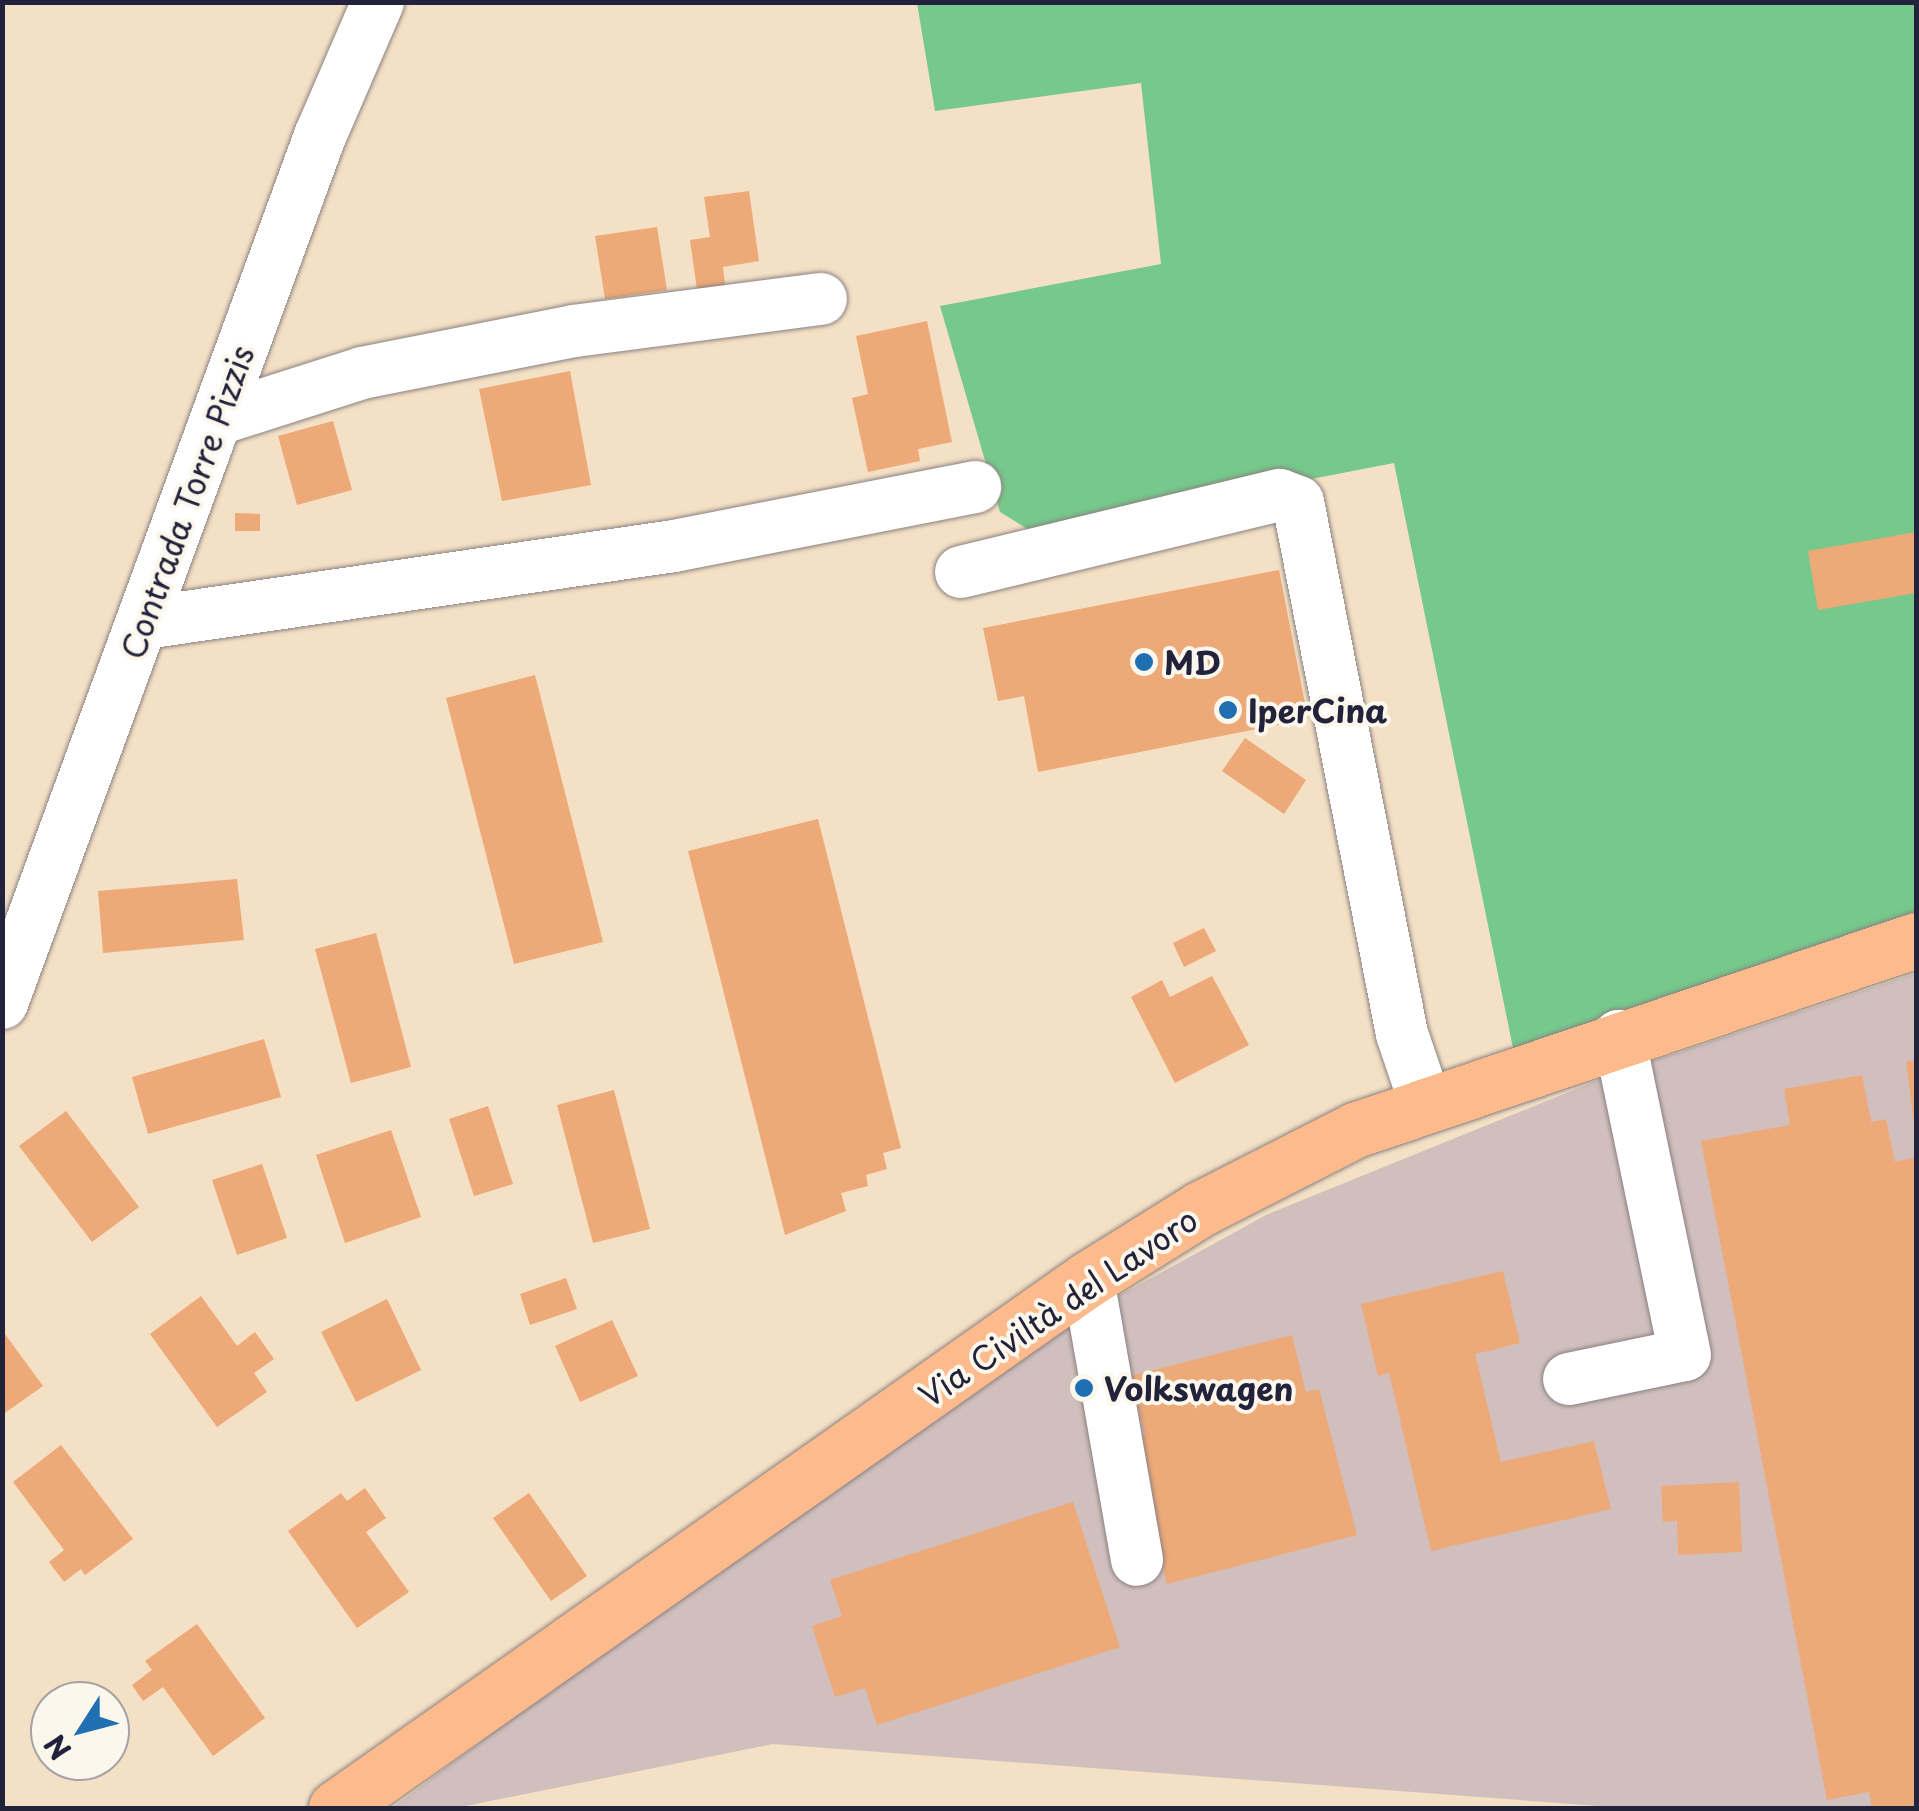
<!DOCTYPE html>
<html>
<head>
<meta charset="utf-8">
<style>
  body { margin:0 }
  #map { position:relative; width:1919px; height:1811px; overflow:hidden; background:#f4e0c5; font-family:"Playpen Sans",sans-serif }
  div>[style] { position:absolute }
  .industrial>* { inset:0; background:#d1bfbd }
  .green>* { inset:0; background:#76c88b }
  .building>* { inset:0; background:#eda977 }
  .roads { filter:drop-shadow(0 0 2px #8b8180) drop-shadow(0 0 2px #8b8180) }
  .minor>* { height:52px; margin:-26px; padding:0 26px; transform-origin:26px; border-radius:26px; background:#fff }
  .major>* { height:55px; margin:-27.5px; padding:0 27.5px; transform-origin:27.5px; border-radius:27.5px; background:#fcba8d }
  .dots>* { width:28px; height:28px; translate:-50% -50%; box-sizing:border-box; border:5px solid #fbf7ec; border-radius:50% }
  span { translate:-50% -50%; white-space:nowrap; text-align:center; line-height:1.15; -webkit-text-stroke:8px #fbf7ec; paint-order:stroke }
  .street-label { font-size:32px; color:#22223b }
  .poi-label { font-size:32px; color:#22223b; font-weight:700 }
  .left { translate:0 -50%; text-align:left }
  .frame { position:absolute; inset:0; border:5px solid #22223b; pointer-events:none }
  .north { position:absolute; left:30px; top:1681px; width:100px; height:100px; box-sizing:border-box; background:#fbf7ec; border:2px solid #a4a2a5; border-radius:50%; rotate:234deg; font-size:28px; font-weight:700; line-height:40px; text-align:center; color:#22223b }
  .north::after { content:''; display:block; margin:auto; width:35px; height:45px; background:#1f6fb2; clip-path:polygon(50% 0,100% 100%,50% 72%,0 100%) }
</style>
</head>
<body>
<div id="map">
  <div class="industrial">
    <div style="clip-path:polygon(1916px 973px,1916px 1808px,1625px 1808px,773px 1744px,456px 1808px,392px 1808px,767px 1528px,1075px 1320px,1266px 1215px,1608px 1076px)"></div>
  </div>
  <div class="green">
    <div style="clip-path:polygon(917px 3px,1916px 3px,1916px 919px,1514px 1053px,1394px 463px,1034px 533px,1000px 512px,940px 306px,1161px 264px,1141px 83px,935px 111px)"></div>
  </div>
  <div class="building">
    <div style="clip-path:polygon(749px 191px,759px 261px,723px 267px,726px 293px,698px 297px,690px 240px,710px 237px,704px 197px)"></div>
    <div style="clip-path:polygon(657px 227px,667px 290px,605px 299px,595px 236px)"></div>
    <div style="clip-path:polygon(927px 321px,952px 442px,918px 449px,920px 461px,868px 472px,852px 398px,868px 394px,856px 336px)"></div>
    <div style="clip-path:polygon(570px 371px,591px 485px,502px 501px,479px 389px)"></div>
    <div style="clip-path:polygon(333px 421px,352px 490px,297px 505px,278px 436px)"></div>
    <div style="clip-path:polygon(235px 513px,260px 514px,260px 531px,235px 531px)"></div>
    <div style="clip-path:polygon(1916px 532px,1916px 593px,1818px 610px,1808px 551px)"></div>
    <div style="clip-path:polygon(1279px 570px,1308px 719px,1038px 772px,1024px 696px,998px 701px,983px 628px)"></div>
    <div style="clip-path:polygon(535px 675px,603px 942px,514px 964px,446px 698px)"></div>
    <div style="clip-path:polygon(1245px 738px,1306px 780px,1284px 814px,1222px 771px)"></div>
    <div style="clip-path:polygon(818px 819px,901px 1148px,883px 1153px,887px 1169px,866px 1175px,868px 1186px,841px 1193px,846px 1211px,785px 1235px,688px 851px)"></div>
    <div style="clip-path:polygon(237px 879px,244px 940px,103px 953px,98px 891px)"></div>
    <div style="clip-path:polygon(1204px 928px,1216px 951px,1184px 967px,1173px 943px)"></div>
    <div style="clip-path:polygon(376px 933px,411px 1067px,351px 1083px,315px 949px)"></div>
    <div style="clip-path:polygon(1212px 976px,1249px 1045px,1175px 1083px,1131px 997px,1162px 980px,1170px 997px)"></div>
    <div style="clip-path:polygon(264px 1039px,281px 1097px,148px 1134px,132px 1077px)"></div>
    <div style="clip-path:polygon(1916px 1060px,1916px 1130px,1915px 1131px,1906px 1062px)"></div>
    <div style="clip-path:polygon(1862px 1075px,1871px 1122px,1886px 1119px,1895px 1162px,1916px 1157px,1916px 1808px,1872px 1808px,1869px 1792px,1827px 1800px,1701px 1141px,1790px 1125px,1784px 1089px)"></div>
    <div style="clip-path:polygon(614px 1090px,650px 1229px,593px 1243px,557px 1105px)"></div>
    <div style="clip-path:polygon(488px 1106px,513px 1184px,474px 1196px,449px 1119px)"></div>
    <div style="clip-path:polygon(66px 1111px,139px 1207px,92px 1242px,19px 1146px)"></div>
    <div style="clip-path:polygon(391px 1130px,421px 1217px,345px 1243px,316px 1155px)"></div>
    <div style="clip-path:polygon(262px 1164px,287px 1238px,237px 1255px,212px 1180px)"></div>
    <div style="clip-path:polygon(1503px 1271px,1520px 1343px,1475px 1354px,1501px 1462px,1594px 1441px,1611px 1509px,1431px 1551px,1389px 1373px,1378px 1376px,1361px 1304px)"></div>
    <div style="clip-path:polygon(566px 1278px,577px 1309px,530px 1325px,520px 1294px)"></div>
    <div style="clip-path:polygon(201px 1296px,237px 1346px,255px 1332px,274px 1359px,254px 1373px,267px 1392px,217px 1427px,150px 1334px)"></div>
    <div style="clip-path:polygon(387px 1299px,421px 1370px,356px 1402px,321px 1332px)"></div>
    <div style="clip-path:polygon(612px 1320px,638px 1376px,580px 1402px,555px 1346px)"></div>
    <div style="clip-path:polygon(2px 1330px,43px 1386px,2px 1415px)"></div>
    <div style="clip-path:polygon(1292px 1335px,1306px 1392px,1319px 1389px,1357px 1535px,1167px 1584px,1130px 1438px,1145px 1435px,1130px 1376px)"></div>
    <div style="clip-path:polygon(61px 1445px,133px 1539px,85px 1575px,81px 1569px,64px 1582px,49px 1562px,64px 1550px,13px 1482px)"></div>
    <div style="clip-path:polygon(1739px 1482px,1742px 1552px,1678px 1555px,1677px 1521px,1663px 1522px,1661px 1486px)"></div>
    <div style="clip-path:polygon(365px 1488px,386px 1518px,366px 1532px,409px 1592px,357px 1628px,288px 1531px,341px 1493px,347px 1501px)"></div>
    <div style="clip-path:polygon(529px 1493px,587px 1576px,551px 1601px,493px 1518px)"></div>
    <div style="clip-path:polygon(1073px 1502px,1120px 1647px,877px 1725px,865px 1688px,835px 1697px,812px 1626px,842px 1616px,830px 1580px)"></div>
    <div style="clip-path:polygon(197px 1624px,265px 1718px,213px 1756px,163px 1687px,143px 1701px,132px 1685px,152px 1670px,145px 1661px)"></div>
  </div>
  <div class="roads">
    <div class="minor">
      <div style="left:218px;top:419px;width:151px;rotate:-17.7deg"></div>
      <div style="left:362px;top:373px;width:216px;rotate:-11.2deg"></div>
      <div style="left:574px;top:331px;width:249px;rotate:-7.4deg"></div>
      <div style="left:961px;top:572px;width:328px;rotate:-13.6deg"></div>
      <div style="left:1280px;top:495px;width:19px;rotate:21deg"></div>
      <div style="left:1298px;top:502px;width:542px;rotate:78.94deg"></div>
      <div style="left:1402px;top:1034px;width:75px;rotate:71.3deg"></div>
      <div style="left:145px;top:623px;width:535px;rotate:-8.28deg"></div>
      <div style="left:674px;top:546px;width:307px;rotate:-11.1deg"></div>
      <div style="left:2px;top:1003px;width:923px;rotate:-69.86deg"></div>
      <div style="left:320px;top:136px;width:146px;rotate:-66.6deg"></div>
      <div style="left:1088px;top:1279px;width:285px;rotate:80.1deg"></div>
      <div style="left:1569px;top:1379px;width:118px;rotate:-11.7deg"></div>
      <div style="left:1685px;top:1355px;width:326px;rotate:-101.7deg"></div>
    </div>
    <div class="major">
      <div style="left:336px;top:1808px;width:919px;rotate:-35.12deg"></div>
      <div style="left:1088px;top:1279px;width:132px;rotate:-32deg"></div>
      <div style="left:1200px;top:1209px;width:174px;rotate:-27deg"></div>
      <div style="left:1355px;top:1130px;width:592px;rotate:-18.71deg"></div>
    </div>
  </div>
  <div class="dots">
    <div style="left:1144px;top:662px;background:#1f6fb2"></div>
    <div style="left:1228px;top:710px;background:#1f6fb2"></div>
    <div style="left:1084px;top:1388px;background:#1f6fb2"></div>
  </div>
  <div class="street-label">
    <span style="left:187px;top:502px;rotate:-70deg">Contrada Torre Pizzis</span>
    <span style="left:1058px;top:1307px;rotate:-34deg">Via Civiltà del Lavoro</span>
  </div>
  <div class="poi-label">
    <span class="left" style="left:1164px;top:662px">MD</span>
    <span class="left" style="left:1248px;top:710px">IperCina</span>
    <span class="left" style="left:1104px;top:1388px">Volkswagen</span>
  </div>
  <div class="frame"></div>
  <div class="north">N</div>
</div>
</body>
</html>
